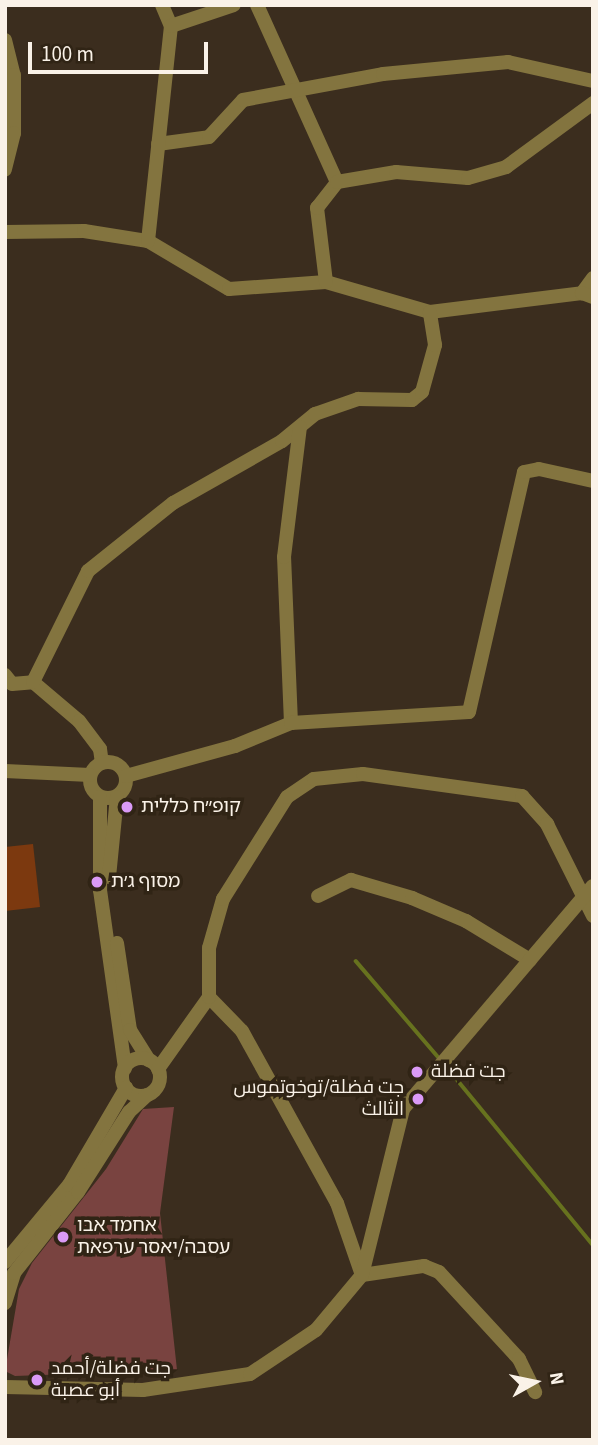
<!DOCTYPE html>
<html>
<head>
<meta charset="utf-8">
<style>
  body { margin:0 }
  #map { position:relative; width:598px; height:1445px; overflow:hidden; background:#3b2d1e; font-family:"Source Sans 3",Cairo,"Noto Sans Hebrew",sans-serif }
  div>[style] { position:absolute }
  .green>* { inset:0; background:#794340 }
  .stream>* { height:3.5px; margin:-1.75px; padding:0 1.75px; transform-origin:1.75px; border-radius:1.75px; background:#67721e }
  .building>* { inset:0; background:#7c390f }
  .minor>* { height:14px; margin:-7px; padding:0 7px; transform-origin:7px; border-radius:7px; background:#83743f }
  .minor>.ring { margin:-7px; padding:0; box-sizing:content-box; background:none; border:14px solid #83743f; border-radius:50% }
  .dots>* { width:19px; height:19px; translate:-50% -50%; box-sizing:border-box; border:4px solid #302415; border-radius:50% }
  span { translate:-50% -50%; white-space:nowrap; text-align:center; line-height:1.15; -webkit-text-stroke:7px #302415; paint-order:stroke }
  .poi-label { font-size:19px; color:#faf2e8 }
  .left { translate:0 -50%; text-align:left }
  .right { translate:-100% -50%; text-align:right }
  .frame { position:absolute; inset:0; border:7px solid #faf2e8; pointer-events:none }
  .north { position:absolute; left:500px; top:1347px; width:70px; height:70px; -webkit-text-stroke:5px #302415; paint-order:stroke; rotate:81deg; font-size:19px; font-weight:700; line-height:28px; text-align:center; color:#faf2e8 }
  .north::after { content:''; display:block; margin:auto; width:24px; height:32px; background:#faf2e8; clip-path:polygon(50% 0,100% 100%,50% 72%,0 100%) }
  .scale { position:absolute; left:28px; top:42px; width:180px; height:32px; box-sizing:border-box; border:4px solid #faf2e8; border-top:0; padding-left:9px; font-size:21px; line-height:24px; white-space:nowrap; color:#faf2e8; -webkit-text-stroke:5px #302415; paint-order:stroke }
</style>
</head>
<body>
<div id="map">
  <div class="green">
    <div style="clip-path:polygon(174px 1107px,160px 1213px,177px 1370px,15px 1376px,5px 1371px,19px 1289px,32px 1263px,106px 1169px,143px 1109px)"></div>
  </div>
  <div class="stream">
    <div style="left:356px;top:961px;width:130px;rotate:49.4deg"></div>
    <div style="left:446px;top:1066px;width:232px;rotate:50.6deg"></div>
  </div>
  <div class="building">
    <div style="clip-path:polygon(33px 844px,40px 907px,5px 911px,5px 847px)"></div>
  </div>
  <div class="minor">
    <div style="left:162px;top:5px;width:23px;rotate:67deg"></div>
    <div style="left:257px;top:5px;width:194px;rotate:65.7deg"></div>
    <div style="left:5px;top:40px;width:36px;rotate:76deg"></div>
    <div style="left:14px;top:75px;width:58px;rotate:90deg"></div>
    <div style="left:14px;top:133px;width:38px;rotate:104deg"></div>
    <div style="left:158px;top:144px;width:51px;rotate:-7.8deg"></div>
    <div style="left:209px;top:137px;width:50px;rotate:-47.4deg"></div>
    <div style="left:243px;top:100px;width:142px;rotate:-10.5deg"></div>
    <div style="left:383px;top:74px;width:126px;rotate:-5.5deg"></div>
    <div style="left:508px;top:62px;width:87px;rotate:12.6deg"></div>
    <div style="left:5px;top:232px;width:79px;rotate:-0.7deg"></div>
    <div style="left:84px;top:231px;width:65px;rotate:8.9deg"></div>
    <div style="left:148px;top:241px;width:94px;rotate:30.7deg"></div>
    <div style="left:229px;top:289px;width:97px;rotate:-4.1deg"></div>
    <div style="left:326px;top:282px;width:108px;rotate:16.1deg"></div>
    <div style="left:430px;top:312px;width:153px;rotate:-7.1deg"></div>
    <div style="left:148px;top:241px;width:216px;rotate:-83.9deg"></div>
    <div style="left:171px;top:26px;width:66px;rotate:-18.4deg"></div>
    <div style="left:593px;top:278px;width:19px;rotate:126deg"></div>
    <div style="left:582px;top:293px;width:12px;rotate:20deg"></div>
    <div style="left:326px;top:282px;width:75px;rotate:-96.9deg"></div>
    <div style="left:317px;top:208px;width:33px;rotate:-52deg"></div>
    <div style="left:337px;top:182px;width:60px;rotate:-9.6deg"></div>
    <div style="left:396px;top:172px;width:72px;rotate:4.8deg"></div>
    <div style="left:468px;top:178px;width:40px;rotate:-16deg"></div>
    <div style="left:506px;top:167px;width:108px;rotate:-36.3deg"></div>
    <div style="left:5px;top:675px;width:11px;rotate:52deg"></div>
    <div style="left:12px;top:684px;width:21px;rotate:-5deg"></div>
    <div style="left:33px;top:682px;width:60px;rotate:40.3deg"></div>
    <div style="left:79px;top:721px;width:35px;rotate:53deg"></div>
    <div style="left:100px;top:749px;width:14px;rotate:82deg"></div>
    <div style="left:33px;top:682px;width:124px;rotate:-63.6deg"></div>
    <div style="left:88px;top:571px;width:109px;rotate:-38.7deg"></div>
    <div style="left:173px;top:503px;width:125px;rotate:-29.6deg"></div>
    <div style="left:282px;top:441px;width:43px;rotate:-39.3deg"></div>
    <div style="left:315px;top:414px;width:46px;rotate:-19.2deg"></div>
    <div style="left:358px;top:399px;width:54px;rotate:1.1deg"></div>
    <div style="left:412px;top:400px;width:13px;rotate:-39deg"></div>
    <div style="left:422px;top:392px;width:49px;rotate:-74.5deg"></div>
    <div style="left:435px;top:345px;width:33px;rotate:-99deg"></div>
    <div style="left:291px;top:723px;width:166px;rotate:-92.4deg"></div>
    <div style="left:284px;top:557px;width:131px;rotate:-83deg"></div>
    <div class="ring" style="left:90px;top:762px;width:22px;height:22px"></div>
    <div style="left:5px;top:771px;width:85px;rotate:2.7deg"></div>
    <div style="left:126px;top:776px;width:113px;rotate:-15.4deg"></div>
    <div style="left:235px;top:746px;width:61px;rotate:-22.3deg"></div>
    <div style="left:291px;top:723px;width:178px;rotate:-3.5deg"></div>
    <div style="left:469px;top:712px;width:246px;rotate:-77.1deg"></div>
    <div style="left:524px;top:472px;width:15px;rotate:-11deg"></div>
    <div style="left:539px;top:469px;width:55px;rotate:12.5deg"></div>
    <div style="left:100px;top:797px;width:93px;rotate:90deg"></div>
    <div style="left:100px;top:890px;width:180px;rotate:82deg"></div>
    <div style="left:109px;top:877px;width:80px;rotate:-84.3deg"></div>
    <div style="left:318px;top:896px;width:37px;rotate:-26deg"></div>
    <div style="left:351px;top:880px;width:64px;rotate:16.4deg"></div>
    <div style="left:412px;top:898px;width:59px;rotate:23.1deg"></div>
    <div style="left:466px;top:921px;width:75px;rotate:31.4deg"></div>
    <div style="left:117px;top:943px;width:88px;rotate:81.5deg"></div>
    <div style="left:130px;top:1030px;width:36px;rotate:58deg"></div>
    <div style="left:209px;top:997px;width:47px;rotate:45.9deg"></div>
    <div style="left:242px;top:1031px;width:196px;rotate:61.1deg"></div>
    <div style="left:337px;top:1203px;width:76px;rotate:70.9deg"></div>
    <div style="left:362px;top:1275px;width:63px;rotate:-8.3deg"></div>
    <div style="left:424px;top:1266px;width:16px;rotate:22deg"></div>
    <div style="left:439px;top:1272px;width:118px;rotate:47.4deg"></div>
    <div style="left:519px;top:1359px;width:37px;rotate:64deg"></div>
    <div class="ring" style="left:122px;top:1058px;width:24px;height:24px"></div>
    <div style="left:158px;top:1069px;width:88px;rotate:-54.7deg"></div>
    <div style="left:209px;top:997px;width:49px;rotate:-90deg"></div>
    <div style="left:209px;top:948px;width:51px;rotate:-74.1deg"></div>
    <div style="left:223px;top:899px;width:120px;rotate:-57.9deg"></div>
    <div style="left:287px;top:797px;width:32px;rotate:-34deg"></div>
    <div style="left:314px;top:779px;width:49px;rotate:-5.8deg"></div>
    <div style="left:363px;top:774px;width:161px;rotate:7.9deg"></div>
    <div style="left:522px;top:796px;width:38px;rotate:48deg"></div>
    <div style="left:547px;top:824px;width:103px;rotate:63.4deg"></div>
    <div style="left:5px;top:1262px;width:100px;rotate:-50.3deg"></div>
    <div style="left:69px;top:1185px;width:113px;rotate:-59.6deg"></div>
    <div style="left:5px;top:1303px;width:31px;rotate:-73deg"></div>
    <div style="left:14px;top:1273px;width:103px;rotate:-51.7deg"></div>
    <div style="left:78px;top:1192px;width:95px;rotate:-57.5deg"></div>
    <div style="left:129px;top:1112px;width:25px;rotate:-43deg"></div>
    <div style="left:5px;top:1387px;width:138px;rotate:1.2deg"></div>
    <div style="left:143px;top:1390px;width:108px;rotate:-8.5deg"></div>
    <div style="left:250px;top:1374px;width:79px;rotate:-33.7deg"></div>
    <div style="left:316px;top:1330px;width:72px;rotate:-50.1deg"></div>
    <div style="left:362px;top:1275px;width:171px;rotate:-76.1deg"></div>
    <div style="left:403px;top:1109px;width:293px;rotate:-49.6deg"></div>
  </div>
  <div class="dots">
    <div style="left:127px;top:807px;background:#da9af6"></div>
    <div style="left:97px;top:882px;background:#da9af6"></div>
    <div style="left:417px;top:1072px;background:#da9af6"></div>
    <div style="left:418px;top:1099px;background:#da9af6"></div>
    <div style="left:63px;top:1237px;background:#da9af6"></div>
    <div style="left:37px;top:1380px;background:#da9af6"></div>
  </div>
  <div class="poi-label">
    <span class="left" style="left:141px;top:807px">קופ״ח כללית</span>
    <span class="left" style="left:111px;top:882px">מסוף ג׳ת</span>
    <span class="left" style="left:431px;top:1072px">جت فضلة</span>
    <span class="right" style="left:404px;top:1099px">جت فضلة/توخوتموس<br>الثالث</span>
    <span class="left" style="left:77px;top:1237px">אחמד אבו<br>עסבה/יאסר ערפאת</span>
    <span class="left" style="left:51px;top:1380px">جت فضلة/أحمد<br>أبو عصبة</span>
  </div>
  <div class="frame"></div>
  <div class="north">N</div>
  <div class="scale">100 m</div>
</div>
</body>
</html>
